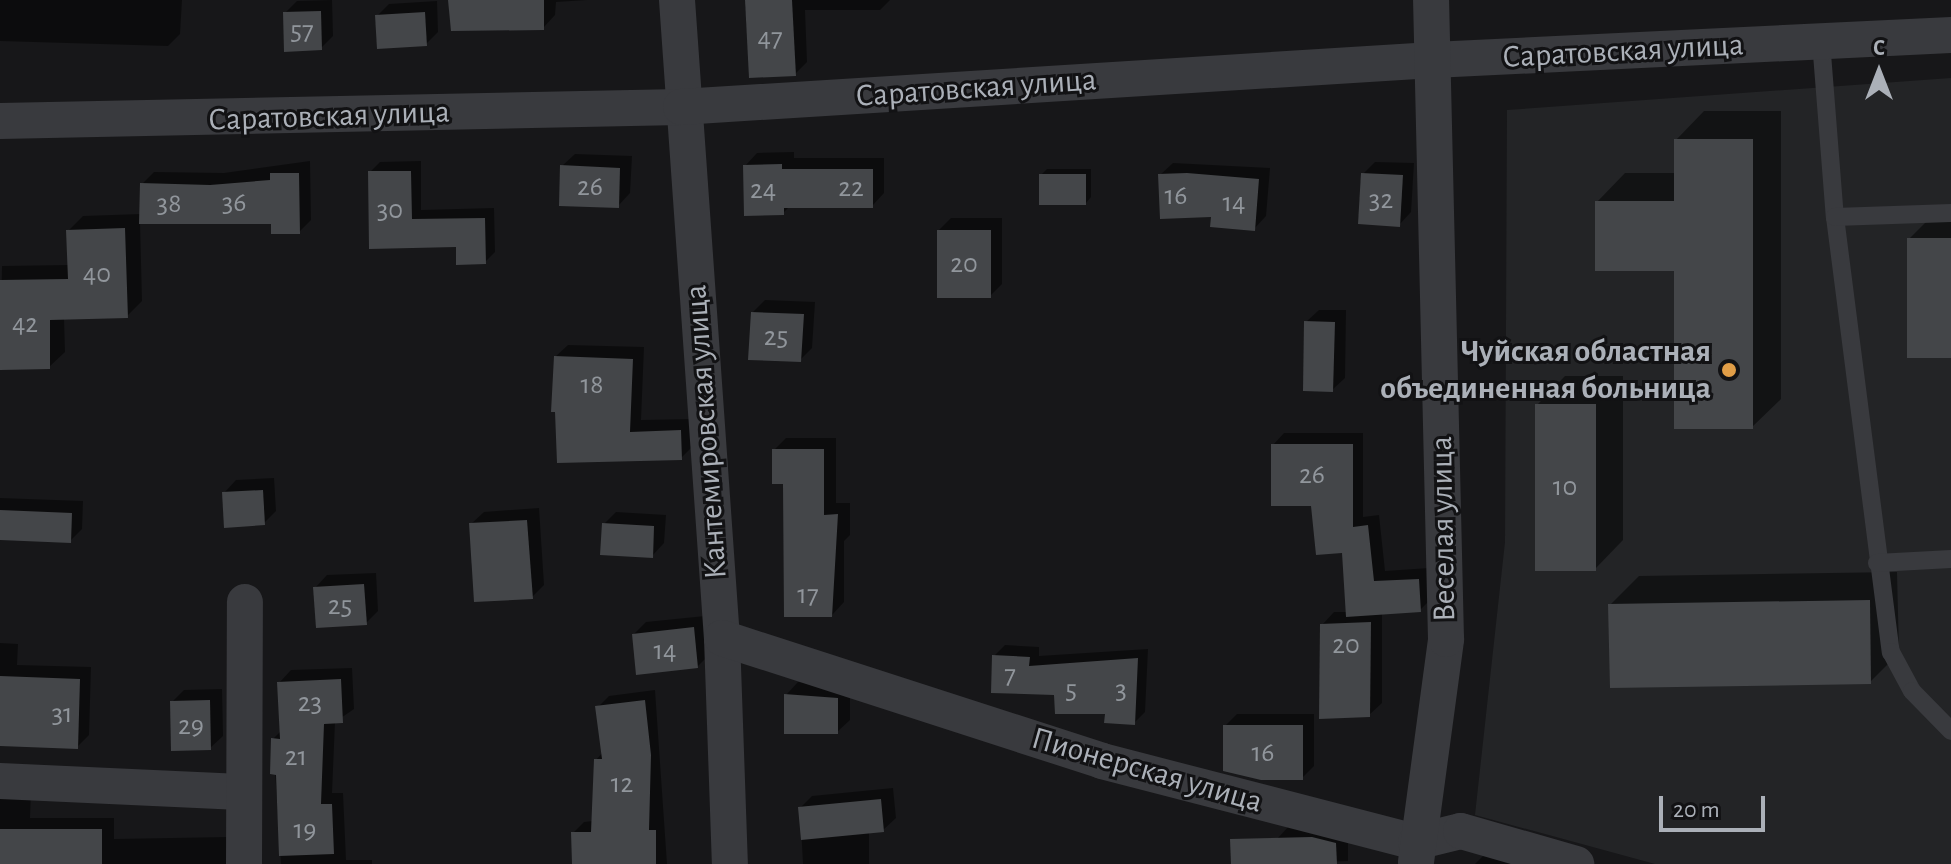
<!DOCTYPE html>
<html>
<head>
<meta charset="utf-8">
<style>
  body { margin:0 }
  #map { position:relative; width:1951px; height:864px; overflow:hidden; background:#171719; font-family:"Alegreya Sans",sans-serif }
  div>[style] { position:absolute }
  .built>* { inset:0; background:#232426 }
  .shadow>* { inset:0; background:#0007 }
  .building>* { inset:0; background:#444649 }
  .lane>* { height:18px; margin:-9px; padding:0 9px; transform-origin:9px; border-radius:9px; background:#393a3e }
  .street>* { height:36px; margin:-18px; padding:0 18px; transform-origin:18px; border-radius:18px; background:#393a3e }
  .dots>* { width:22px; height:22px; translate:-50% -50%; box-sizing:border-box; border:4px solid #121214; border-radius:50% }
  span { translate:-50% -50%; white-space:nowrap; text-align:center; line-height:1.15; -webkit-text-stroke:6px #121214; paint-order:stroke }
  .number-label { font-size:28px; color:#91969c }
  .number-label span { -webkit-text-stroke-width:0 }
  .street-label { font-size:32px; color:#abb0b8 }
  .poi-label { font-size:32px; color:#abb0b8; font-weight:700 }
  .right { translate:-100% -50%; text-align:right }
  .north { position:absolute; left:1839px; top:32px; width:80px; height:80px; -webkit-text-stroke:6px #121214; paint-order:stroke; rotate:0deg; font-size:22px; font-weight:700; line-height:32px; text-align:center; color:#abb0b8 }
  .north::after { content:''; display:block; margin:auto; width:28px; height:36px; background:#abb0b8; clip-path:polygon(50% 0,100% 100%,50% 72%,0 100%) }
  .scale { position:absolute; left:1659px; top:796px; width:106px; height:36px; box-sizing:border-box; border:4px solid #abb0b8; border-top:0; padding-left:10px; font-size:24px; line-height:28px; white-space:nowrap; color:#abb0b8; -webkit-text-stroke:6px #121214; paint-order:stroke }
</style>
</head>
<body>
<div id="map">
  <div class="built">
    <div style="clip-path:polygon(1951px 78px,1951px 864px,1655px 864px,1475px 815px,1505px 542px,1507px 110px)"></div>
  </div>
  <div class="shadow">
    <div style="clip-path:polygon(0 0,182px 0,180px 34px,168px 46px,0 41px)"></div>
    <div style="clip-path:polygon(332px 0,333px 36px,321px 48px,285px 13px,297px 1px)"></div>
    <div style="clip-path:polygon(450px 0,587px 0,556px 2px,555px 15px,543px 28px)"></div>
    <div style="clip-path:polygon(745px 0,890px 0,880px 10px,805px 10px,807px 62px,795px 74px,750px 76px)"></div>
    <div style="clip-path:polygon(437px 1px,438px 32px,426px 44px,377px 16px,389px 4px)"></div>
    <div style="clip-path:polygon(1704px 111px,1781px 111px,1781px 399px,1752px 427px,1676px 269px,1597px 202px,1625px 173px,1676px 173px,1676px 140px)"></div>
    <div style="clip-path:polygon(794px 152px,794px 158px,884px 158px,884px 193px,872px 206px,790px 206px,783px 213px,745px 166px,757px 153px)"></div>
    <div style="clip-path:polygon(575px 154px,632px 156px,630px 193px,618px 206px,562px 166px)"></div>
    <div style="clip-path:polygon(310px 161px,311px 220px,299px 232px,273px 222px,140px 222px,142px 301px,127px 316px,64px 318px,65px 352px,49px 367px,0 368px,2px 266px,69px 265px,68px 231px,83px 216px,141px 214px,142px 184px,154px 172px,224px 173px)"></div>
    <div style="clip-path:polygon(421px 161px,421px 210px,494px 208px,495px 252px,485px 262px,458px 245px,371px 247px,370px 172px,380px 162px)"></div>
    <div style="clip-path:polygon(1375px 162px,1414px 163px,1411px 212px,1399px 225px,1363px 174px)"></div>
    <div style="clip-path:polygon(1173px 163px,1270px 168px,1266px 216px,1254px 229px,1213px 215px,1160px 175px)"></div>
    <div style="clip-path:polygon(1047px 169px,1091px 169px,1091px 197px,1086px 203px,1041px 175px)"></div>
    <div style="clip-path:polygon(1938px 210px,1951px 210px,1951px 356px,1909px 239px)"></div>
    <div style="clip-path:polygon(951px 218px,1002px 218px,1002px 284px,990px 296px,939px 230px)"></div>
    <div style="clip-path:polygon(765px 300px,815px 302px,812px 348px,800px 360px,753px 312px)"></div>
    <div style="clip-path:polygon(1319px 310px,1346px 310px,1345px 378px,1332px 390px,1306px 322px)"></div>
    <div style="clip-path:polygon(568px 345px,644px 347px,641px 420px,692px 419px,693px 446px,681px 458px,559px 461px,555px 357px)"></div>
    <div style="clip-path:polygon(1565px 376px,1623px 376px,1623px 540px,1595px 569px,1537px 405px)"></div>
    <div style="clip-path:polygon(1284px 433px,1363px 433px,1363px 517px,1379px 515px,1385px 571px,1429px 568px,1431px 599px,1420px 610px,1382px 613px,1382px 703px,1369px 715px,1322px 625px,1334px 612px,1347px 612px,1343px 551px,1273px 445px)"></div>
    <div style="clip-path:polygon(786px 438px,836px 438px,836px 503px,850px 503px,850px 535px,844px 541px,844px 602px,832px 615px,774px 450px)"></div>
    <div style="clip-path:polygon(274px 478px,276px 511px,264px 523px,224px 493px,236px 480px)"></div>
    <div style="clip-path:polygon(0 498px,83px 501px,82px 529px,70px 541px,0 538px)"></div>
    <div style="clip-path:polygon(539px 508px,544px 585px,532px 597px,471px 524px,484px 512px)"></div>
    <div style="clip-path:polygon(616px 512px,666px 515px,664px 543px,652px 556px,604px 524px)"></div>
    <div style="clip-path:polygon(1897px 572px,1899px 653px,1870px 682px,1610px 605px,1639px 576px)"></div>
    <div style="clip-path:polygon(376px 573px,378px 611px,366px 623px,315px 588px,327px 575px)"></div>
    <div style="clip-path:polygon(705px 616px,710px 654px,698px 666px,634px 634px,646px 622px)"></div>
    <div style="clip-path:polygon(0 643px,18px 644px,17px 665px,91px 667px,89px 735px,77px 747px,0 744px)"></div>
    <div style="clip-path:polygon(1005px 645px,1039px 647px,1039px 656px,1148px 649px,1145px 712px,1134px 723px,1056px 693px,994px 656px)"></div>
    <div style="clip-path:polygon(352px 668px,354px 709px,335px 722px,332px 793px,343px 793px,346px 860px,372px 860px,372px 864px,281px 864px,273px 739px,281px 731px,279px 683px,291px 670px)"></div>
    <div style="clip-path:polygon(798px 682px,850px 686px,850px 720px,837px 732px,786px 695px)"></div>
    <div style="clip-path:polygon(222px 689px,223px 736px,210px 748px,172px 702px,184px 690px)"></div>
    <div style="clip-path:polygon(655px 690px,667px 864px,574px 864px,573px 833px,584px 822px,593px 821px,596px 760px,603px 752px,598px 707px,609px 696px)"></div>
    <div style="clip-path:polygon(1237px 714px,1314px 714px,1314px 766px,1302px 778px,1225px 726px)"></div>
    <div style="clip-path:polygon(0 788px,31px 791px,30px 818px,114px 818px,114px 839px,228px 837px,228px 864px,0 864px)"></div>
    <div style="clip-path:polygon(893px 788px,896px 818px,883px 830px,869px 832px,869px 864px,803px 864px,800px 808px,812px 796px)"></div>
    <div style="clip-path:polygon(1289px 826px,1348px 831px,1348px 861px,1278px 864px,1277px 839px)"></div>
    <div style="clip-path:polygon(1487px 852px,1539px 864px,1475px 864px)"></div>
  </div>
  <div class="building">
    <div style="clip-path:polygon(448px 0,544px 0,544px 30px,451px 31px)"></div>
    <div style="clip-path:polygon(745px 0,792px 0,796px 76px,749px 78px)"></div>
    <div style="clip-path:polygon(321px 11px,322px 50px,284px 52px,283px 12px)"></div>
    <div style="clip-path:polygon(425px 12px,427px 46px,377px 49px,375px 15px)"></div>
    <div style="clip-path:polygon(1674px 139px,1753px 139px,1753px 429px,1674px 429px,1674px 271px,1595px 271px,1595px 201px,1674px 201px)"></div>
    <div style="clip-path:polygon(782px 164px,782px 169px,873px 169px,873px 208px,784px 208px,784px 215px,744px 216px,743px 165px)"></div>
    <div style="clip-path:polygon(560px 165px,620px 168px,619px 208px,559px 206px)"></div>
    <div style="clip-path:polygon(368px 171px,411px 171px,412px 219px,485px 218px,486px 264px,456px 265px,456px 247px,369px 249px)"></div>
    <div style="clip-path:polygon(270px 173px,299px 173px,300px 234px,271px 234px,271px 224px,139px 224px,140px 183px,210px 185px,270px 180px)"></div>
    <div style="clip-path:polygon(1187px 173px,1259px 179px,1255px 231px,1210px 227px,1211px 217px,1160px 219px,1158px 174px)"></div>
    <div style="clip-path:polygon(1361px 173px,1403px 175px,1400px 227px,1358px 224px)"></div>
    <div style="clip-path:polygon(1039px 174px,1086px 174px,1086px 205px,1039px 205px)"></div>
    <div style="clip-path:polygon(125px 228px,128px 318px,50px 320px,50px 369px,0 370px,0 280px,68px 279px,66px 230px)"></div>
    <div style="clip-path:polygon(937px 230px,991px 230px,991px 298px,937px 298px)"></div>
    <div style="clip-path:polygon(1907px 238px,1951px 238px,1951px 358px,1907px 358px)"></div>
    <div style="clip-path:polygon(751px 312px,804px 314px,801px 362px,748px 360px)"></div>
    <div style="clip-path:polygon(1304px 321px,1335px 322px,1333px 392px,1303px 391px)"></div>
    <div style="clip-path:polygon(554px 356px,633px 359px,630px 432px,681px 430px,682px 460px,557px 463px,555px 412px,551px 412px)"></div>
    <div style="clip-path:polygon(1535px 404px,1596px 404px,1596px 571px,1535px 571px)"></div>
    <div style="clip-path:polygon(1271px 444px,1353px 444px,1353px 527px,1368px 525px,1374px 581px,1419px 579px,1421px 612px,1346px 617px,1342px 553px,1316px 555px,1311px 506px,1271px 506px)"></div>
    <div style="clip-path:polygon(772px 449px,824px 449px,824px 515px,838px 514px,832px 617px,784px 617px,783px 484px,772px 484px)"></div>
    <div style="clip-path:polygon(263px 490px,265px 525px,224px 528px,222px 492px)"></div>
    <div style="clip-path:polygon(0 510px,72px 513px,71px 543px,0 540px)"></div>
    <div style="clip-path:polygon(527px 520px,533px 599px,474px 602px,469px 523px)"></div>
    <div style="clip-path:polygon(602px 523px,654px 526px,653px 558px,600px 555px)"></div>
    <div style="clip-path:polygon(364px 584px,367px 625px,316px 628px,313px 587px)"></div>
    <div style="clip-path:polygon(1870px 600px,1871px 684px,1610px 688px,1608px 604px)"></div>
    <div style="clip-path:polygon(1371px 622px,1370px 717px,1319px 719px,1320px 624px)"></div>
    <div style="clip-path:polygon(694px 627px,698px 668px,636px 675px,632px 634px)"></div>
    <div style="clip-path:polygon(992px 655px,1030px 657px,1029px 666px,1138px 658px,1135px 725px,1104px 723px,1105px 714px,1055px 714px,1054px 695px,991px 693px)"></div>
    <div style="clip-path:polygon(0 676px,80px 679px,78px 749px,0 746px)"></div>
    <div style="clip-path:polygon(341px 679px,343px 723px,324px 724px,321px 804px,332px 804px,334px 854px,279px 856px,276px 775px,270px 774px,271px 738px,280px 739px,277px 682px)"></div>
    <div style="clip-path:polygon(784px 694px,838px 698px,838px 734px,784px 734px)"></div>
    <div style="clip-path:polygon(210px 700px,211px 750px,171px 751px,170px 701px)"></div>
    <div style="clip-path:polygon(645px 700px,651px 755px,649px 830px,656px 830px,656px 864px,572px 864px,571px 832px,591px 832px,594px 759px,602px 759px,595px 706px)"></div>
    <div style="clip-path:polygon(1223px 725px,1303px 725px,1303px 780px,1261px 780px,1223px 771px)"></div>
    <div style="clip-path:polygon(881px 799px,884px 832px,801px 840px,798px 807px)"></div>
    <div style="clip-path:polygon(0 829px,102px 829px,102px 864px,0 864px)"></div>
    <div style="clip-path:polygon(1312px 837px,1336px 843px,1337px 864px,1231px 864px,1230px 839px)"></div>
  </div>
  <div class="lane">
    <div style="left:1821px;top:41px;width:177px;rotate:85.5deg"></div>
    <div style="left:1835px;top:217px;width:439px;rotate:82.7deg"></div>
    <div style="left:1891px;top:652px;width:44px;rotate:61.7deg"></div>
    <div style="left:1912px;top:691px;width:56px;rotate:45.7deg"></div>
    <div style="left:1835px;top:217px;width:116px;rotate:-2deg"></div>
    <div style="left:1877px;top:563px;width:74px;rotate:-3.1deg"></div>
  </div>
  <div class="street">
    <div style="left:677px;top:0;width:640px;rotate:85.97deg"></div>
    <div style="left:722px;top:638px;width:226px;rotate:88deg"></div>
    <div style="left:0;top:121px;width:681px;rotate:-1.18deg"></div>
    <div style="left:681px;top:107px;width:753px;rotate:-3.58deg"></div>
    <div style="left:1433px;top:60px;width:519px;rotate:-2.76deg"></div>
    <div style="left:722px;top:638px;width:399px;rotate:17.9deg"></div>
    <div style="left:1102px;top:761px;width:324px;rotate:14.5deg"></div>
    <div style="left:1416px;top:842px;width:46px;rotate:-13.7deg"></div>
    <div style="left:1461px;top:831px;width:120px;rotate:16deg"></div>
    <div style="left:0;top:781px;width:241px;rotate:2.6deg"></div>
    <div style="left:1416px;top:862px;width:225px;rotate:-82.3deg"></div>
    <div style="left:1446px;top:639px;width:639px;rotate:-91.34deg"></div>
    <div style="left:244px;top:864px;width:262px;rotate:-89.8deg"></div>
  </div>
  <div class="dots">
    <div style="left:1729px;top:370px;background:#e19e47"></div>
  </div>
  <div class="number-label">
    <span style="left:302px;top:31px">57</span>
    <span style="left:770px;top:38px">47</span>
    <span style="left:590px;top:187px">26</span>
    <span style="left:851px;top:188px">22</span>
    <span style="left:763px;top:190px">24</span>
    <span style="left:1176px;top:196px">16</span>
    <span style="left:1381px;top:200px">32</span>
    <span style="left:234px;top:203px">36</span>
    <span style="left:1234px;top:203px">14</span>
    <span style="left:169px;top:204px">38</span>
    <span style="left:390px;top:210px">30</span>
    <span style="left:964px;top:264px">20</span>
    <span style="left:97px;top:274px">40</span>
    <span style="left:25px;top:324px">42</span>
    <span style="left:776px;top:337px">25</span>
    <span style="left:592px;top:385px">18</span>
    <span style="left:1312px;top:475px">26</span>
    <span style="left:1565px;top:487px">10</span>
    <span style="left:808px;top:595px">17</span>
    <span style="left:340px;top:606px">25</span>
    <span style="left:1346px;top:645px">20</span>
    <span style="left:665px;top:651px">14</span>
    <span style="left:1010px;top:675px">7</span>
    <span style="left:1071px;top:690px">5</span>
    <span style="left:1121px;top:690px">3</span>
    <span style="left:310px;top:703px">23</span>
    <span style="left:62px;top:714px">31</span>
    <span style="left:191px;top:726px">29</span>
    <span style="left:1263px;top:753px">16</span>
    <span style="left:296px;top:757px">21</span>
    <span style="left:622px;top:784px">12</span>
    <span style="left:305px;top:830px">19</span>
  </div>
  <div class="street-label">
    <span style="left:1623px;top:51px;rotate:-3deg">Саратовская улица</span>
    <span style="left:976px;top:88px;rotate:-4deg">Саратовская улица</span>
    <span style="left:329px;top:116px;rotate:-2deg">Саратовская улица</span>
    <span style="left:706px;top:432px;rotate:-94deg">Кантемировская улица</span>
    <span style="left:1443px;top:529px;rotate:-91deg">Веселая улица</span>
    <span style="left:1147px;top:770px;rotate:16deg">Пионерская улица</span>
  </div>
  <div class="poi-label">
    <span class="right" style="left:1711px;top:370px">Чуйская областная<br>объединенная больница</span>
  </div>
  <div class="north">С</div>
  <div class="scale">20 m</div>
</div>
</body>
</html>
